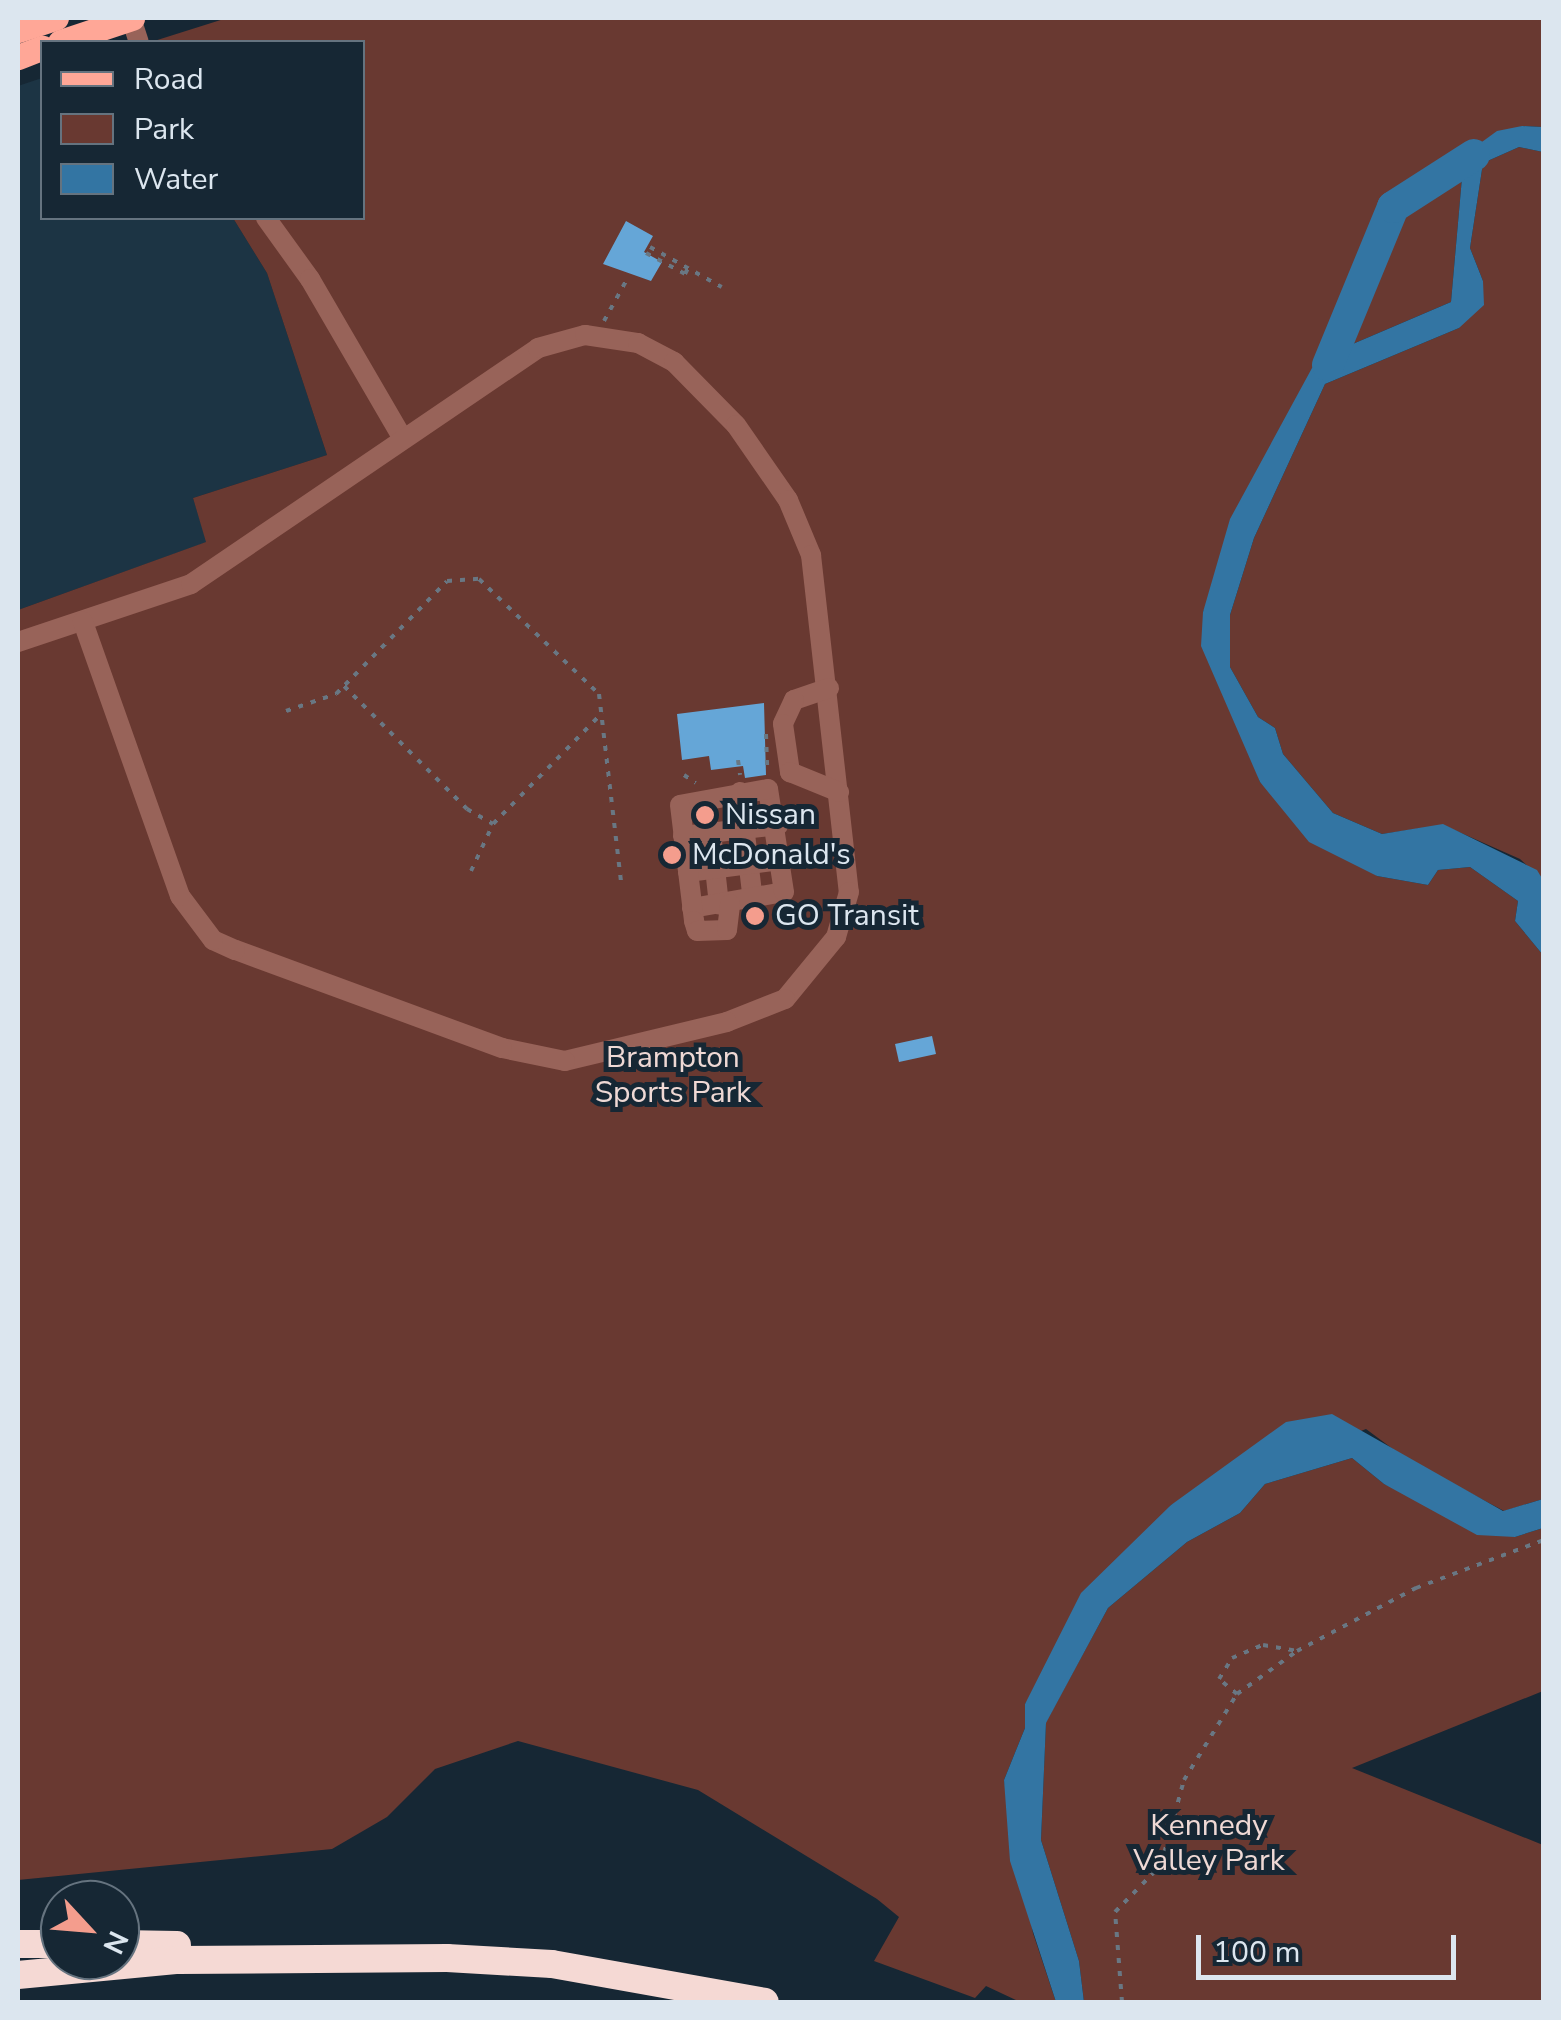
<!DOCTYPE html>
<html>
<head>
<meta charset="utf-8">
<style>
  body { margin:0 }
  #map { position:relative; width:1561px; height:2020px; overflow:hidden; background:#162734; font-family:"Nunito Sans",sans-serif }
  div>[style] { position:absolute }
  .built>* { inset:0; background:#1c3444 }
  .green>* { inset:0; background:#693931 }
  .water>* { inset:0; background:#3375a3 }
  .river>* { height:32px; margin:-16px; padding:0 16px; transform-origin:16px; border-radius:16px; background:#3375a3 }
  .building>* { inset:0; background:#65a6d7 }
  .path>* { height:4px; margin-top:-2px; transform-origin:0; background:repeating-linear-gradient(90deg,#697783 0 5px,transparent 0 13px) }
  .minor>* { height:20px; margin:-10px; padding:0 10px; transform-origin:10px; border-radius:10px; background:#986359 }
  .major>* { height:25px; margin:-12.5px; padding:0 12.5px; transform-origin:12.5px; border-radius:12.5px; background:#ffa797 }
  .highway>* { height:28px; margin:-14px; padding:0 14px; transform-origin:14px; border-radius:14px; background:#f5d9d4 }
  .dots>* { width:28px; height:28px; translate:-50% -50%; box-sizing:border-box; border:5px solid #162734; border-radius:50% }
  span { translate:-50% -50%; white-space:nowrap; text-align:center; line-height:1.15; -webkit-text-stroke:10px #162734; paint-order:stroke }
  .poi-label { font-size:30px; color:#dce6ef }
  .left { translate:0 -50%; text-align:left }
  .park-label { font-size:30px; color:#efd9d5 }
  .frame { position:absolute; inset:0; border:20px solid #dce6ef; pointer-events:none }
  .legend { position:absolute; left:40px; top:40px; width:325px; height:180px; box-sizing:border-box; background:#162734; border:2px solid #65737f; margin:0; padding:12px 18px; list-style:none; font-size:30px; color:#dce6ef }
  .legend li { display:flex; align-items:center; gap:20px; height:50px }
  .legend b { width:50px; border:2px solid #65737f }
  .north { position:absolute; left:40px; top:1880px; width:100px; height:100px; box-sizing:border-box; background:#162734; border:2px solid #65737f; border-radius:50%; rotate:116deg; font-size:28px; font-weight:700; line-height:40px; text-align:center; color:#dce6ef }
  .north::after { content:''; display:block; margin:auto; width:35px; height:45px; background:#f49d8d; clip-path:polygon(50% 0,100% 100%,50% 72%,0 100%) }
  .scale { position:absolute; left:1196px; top:1935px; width:260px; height:45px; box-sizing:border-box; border:5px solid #dce6ef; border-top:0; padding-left:12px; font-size:30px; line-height:35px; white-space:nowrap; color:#dce6ef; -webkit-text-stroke:8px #162734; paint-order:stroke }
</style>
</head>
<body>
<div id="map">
  <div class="built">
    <div style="clip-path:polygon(42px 78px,42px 218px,233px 218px,267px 273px,327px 455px,193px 498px,207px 542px,18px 610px,18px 86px)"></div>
  </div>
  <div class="green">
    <div style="clip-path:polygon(227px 18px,1543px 18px,1543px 127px,1522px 126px,1464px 155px,1451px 302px,1348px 346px,1312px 369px,1203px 612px,1260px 782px,1377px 876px,1428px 885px,1438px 870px,1470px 867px,1518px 901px,1515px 921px,1543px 955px,1543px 1499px,1504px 1511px,1405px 1458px,1366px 1429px,1171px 1505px,1025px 1704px,1025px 1728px,1004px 1780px,1033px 1933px,1056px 2002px,1020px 2002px,986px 1986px,975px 1998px,874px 1961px,899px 1917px,877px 1899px,698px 1790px,518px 1741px,435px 1769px,387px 1817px,332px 1849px,18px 1880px,18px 610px,206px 542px,193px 498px,327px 455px,267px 273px,233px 218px,362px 218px,362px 42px,151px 42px)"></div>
    <div style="clip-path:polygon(1519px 147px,1543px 152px,1543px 880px,1520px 859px,1443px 825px,1382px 834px,1333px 813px,1283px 754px,1275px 728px,1258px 717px,1230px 667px,1230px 615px,1254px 538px,1325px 384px,1459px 328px,1483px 281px,1470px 248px,1483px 163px)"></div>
    <div style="clip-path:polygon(1352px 1458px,1384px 1484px,1515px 1537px,1543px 1528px,1543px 1691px,1352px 1768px,1543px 1845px,1543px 2002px,1084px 2002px,1079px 1961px,1041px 1840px,1046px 1722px,1108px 1608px,1187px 1542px,1240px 1513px,1265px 1484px)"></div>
  </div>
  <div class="water">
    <div style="clip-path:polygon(1522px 126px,1543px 127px,1543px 152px,1519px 147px,1483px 163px,1470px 248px,1483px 281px,1484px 305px,1459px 328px,1325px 384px,1254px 538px,1230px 615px,1230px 667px,1258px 717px,1275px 728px,1283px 754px,1333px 813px,1382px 834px,1443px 824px,1537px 870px,1543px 880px,1543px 955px,1515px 921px,1518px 901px,1470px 867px,1438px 870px,1428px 885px,1377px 876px,1309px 842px,1260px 782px,1201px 646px,1203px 612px,1230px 519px,1312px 368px,1348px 346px,1451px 302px,1464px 155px,1497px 131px)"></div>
    <div style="clip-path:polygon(1332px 1414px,1503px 1511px,1543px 1499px,1543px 1528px,1515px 1537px,1477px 1535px,1384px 1484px,1352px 1458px,1265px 1484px,1240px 1513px,1187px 1542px,1108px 1608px,1046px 1723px,1041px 1840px,1079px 1961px,1084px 2002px,1056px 2002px,1010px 1861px,1004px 1780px,1025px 1728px,1025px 1704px,1081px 1593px,1171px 1505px,1286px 1422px)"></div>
  </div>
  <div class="river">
    <div style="left:1328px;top:365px;width:171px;rotate:-67.6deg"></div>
    <div style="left:1393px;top:207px;width:96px;rotate:-32.7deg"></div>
  </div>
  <div class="building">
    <div style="clip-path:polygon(626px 221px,653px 236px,644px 252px,662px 262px,651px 281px,603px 264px)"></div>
    <div style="clip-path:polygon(764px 703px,766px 775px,745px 778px,743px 766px,711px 770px,709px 756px,682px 760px,677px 714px)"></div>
    <div style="clip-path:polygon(932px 1036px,936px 1054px,899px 1062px,895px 1044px)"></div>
  </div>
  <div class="path">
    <div style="left:650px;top:247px;width:82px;rotate:29.1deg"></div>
    <div style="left:646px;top:253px;width:44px;rotate:28.3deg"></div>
    <div style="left:685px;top:274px;width:7px;rotate:-63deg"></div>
    <div style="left:604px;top:321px;width:46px;rotate:-61.2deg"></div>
    <div style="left:344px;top:686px;width:174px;rotate:45deg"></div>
    <div style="left:467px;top:809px;width:30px;rotate:30deg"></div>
    <div style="left:286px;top:711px;width:53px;rotate:-18.8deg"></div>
    <div style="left:336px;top:694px;width:158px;rotate:-45.5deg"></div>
    <div style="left:447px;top:581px;width:32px;rotate:-4deg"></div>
    <div style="left:479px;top:579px;width:166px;rotate:43.8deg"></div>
    <div style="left:599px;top:694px;width:188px;rotate:83.3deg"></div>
    <div style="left:766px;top:734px;width:35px;rotate:88deg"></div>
    <div style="left:738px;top:760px;width:15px;rotate:82deg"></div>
    <div style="left:684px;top:775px;width:14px;rotate:34deg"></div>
    <div style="left:471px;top:871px;width:52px;rotate:-64.9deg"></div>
    <div style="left:493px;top:824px;width:156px;rotate:-45.5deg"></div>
    <div style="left:1237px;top:1694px;width:23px;rotate:-140deg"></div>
    <div style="left:1219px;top:1679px;width:25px;rotate:-58deg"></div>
    <div style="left:1232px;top:1658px;width:34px;rotate:-23deg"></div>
    <div style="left:1263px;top:1645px;width:35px;rotate:10deg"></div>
    <div style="left:1122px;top:2002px;width:90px;rotate:-94.4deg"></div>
    <div style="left:1115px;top:1912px;width:66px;rotate:-45.6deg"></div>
    <div style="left:1161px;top:1865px;width:88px;rotate:-74.9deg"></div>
    <div style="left:1184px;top:1780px;width:101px;rotate:-58.4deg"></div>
    <div style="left:1237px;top:1694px;width:74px;rotate:-35.6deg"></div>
    <div style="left:1297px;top:1651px;width:135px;rotate:-27.9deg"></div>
    <div style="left:1416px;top:1588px;width:137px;rotate:-20.6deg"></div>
  </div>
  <div class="minor">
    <div style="left:131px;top:18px;width:25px;rotate:72deg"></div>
    <div style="left:266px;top:218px;width:75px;rotate:54.2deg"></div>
    <div style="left:310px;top:279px;width:183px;rotate:59.8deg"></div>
    <div style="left:18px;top:642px;width:182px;rotate:-18.5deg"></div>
    <div style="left:191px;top:584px;width:420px;rotate:-34.2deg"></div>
    <div style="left:538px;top:348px;width:49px;rotate:-15.5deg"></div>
    <div style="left:585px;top:335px;width:54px;rotate:8.6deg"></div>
    <div style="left:638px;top:343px;width:41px;rotate:27.8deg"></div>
    <div style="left:674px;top:362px;width:88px;rotate:45.5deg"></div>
    <div style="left:736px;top:425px;width:91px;rotate:55.3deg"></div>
    <div style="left:788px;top:500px;width:60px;rotate:67.3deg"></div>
    <div style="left:811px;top:555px;width:339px;rotate:83.6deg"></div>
    <div style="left:849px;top:892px;width:47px;rotate:106.1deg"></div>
    <div style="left:836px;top:937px;width:80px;rotate:129.4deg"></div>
    <div style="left:785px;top:999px;width:62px;rotate:158.4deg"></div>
    <div style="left:727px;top:1022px;width:167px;rotate:166.5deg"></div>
    <div style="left:565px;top:1061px;width:64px;rotate:-168.3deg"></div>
    <div style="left:502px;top:1048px;width:284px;rotate:-159.8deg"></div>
    <div style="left:235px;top:950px;width:24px;rotate:-156deg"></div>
    <div style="left:213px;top:940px;width:55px;rotate:-126.9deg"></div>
    <div style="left:180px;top:896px;width:291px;rotate:-109.5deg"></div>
    <div style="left:829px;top:688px;width:37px;rotate:161deg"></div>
    <div style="left:794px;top:700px;width:26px;rotate:115deg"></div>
    <div style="left:783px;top:724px;width:49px;rotate:81.7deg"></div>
    <div style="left:790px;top:772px;width:53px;rotate:22.2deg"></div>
    <div style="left:740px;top:792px;width:110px;rotate:83.2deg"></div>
    <div style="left:711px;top:832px;width:73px;rotate:83.7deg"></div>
    <div style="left:683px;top:836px;width:96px;rotate:-6.6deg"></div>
    <div style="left:688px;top:872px;width:95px;rotate:-7.3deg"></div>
    <div style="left:692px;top:908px;width:93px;rotate:-9.9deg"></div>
    <div style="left:784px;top:892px;width:104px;rotate:-98.8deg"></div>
    <div style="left:768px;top:789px;width:89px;rotate:169.7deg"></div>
    <div style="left:680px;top:805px;width:117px;rotate:83.1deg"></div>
    <div style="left:694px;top:921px;width:10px;rotate:73deg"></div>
    <div style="left:697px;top:931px;width:30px;rotate:-2deg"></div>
    <div style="left:727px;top:930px;width:26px;rotate:-83deg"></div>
  </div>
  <div class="major">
    <div style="left:18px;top:30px;width:40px;rotate:-18deg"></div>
    <div style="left:60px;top:42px;width:76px;rotate:-18.4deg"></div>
    <div style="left:18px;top:57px;width:26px;rotate:-21deg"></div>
  </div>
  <div class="highway">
    <div style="left:18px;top:1944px;width:42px"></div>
    <div style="left:120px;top:1944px;width:57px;rotate:1deg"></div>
    <div style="left:18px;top:1975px;width:161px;rotate:-5.4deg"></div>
    <div style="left:178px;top:1960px;width:269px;rotate:-0.4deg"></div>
    <div style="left:447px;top:1958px;width:105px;rotate:3.3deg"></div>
    <div style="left:552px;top:1964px;width:216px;rotate:10.1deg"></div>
  </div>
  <div class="dots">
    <div style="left:705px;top:815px;background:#f49d8d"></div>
    <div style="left:672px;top:855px;background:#f49d8d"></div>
    <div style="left:755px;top:916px;background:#f49d8d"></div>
  </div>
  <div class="poi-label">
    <span class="left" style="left:725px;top:815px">Nissan</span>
    <span class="left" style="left:692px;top:855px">McDonald's</span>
    <span class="left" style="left:775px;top:916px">GO Transit</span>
  </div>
  <div class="park-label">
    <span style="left:673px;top:1075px">Brampton<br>Sports Park</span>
    <span style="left:1209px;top:1843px">Kennedy<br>Valley Park</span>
  </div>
  <div class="frame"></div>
  <ul class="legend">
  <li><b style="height:12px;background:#ffa797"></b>Road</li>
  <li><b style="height:28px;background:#693931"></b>Park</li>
  <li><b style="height:28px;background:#3375a3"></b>Water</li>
  </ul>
  <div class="north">N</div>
  <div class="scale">100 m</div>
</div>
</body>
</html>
